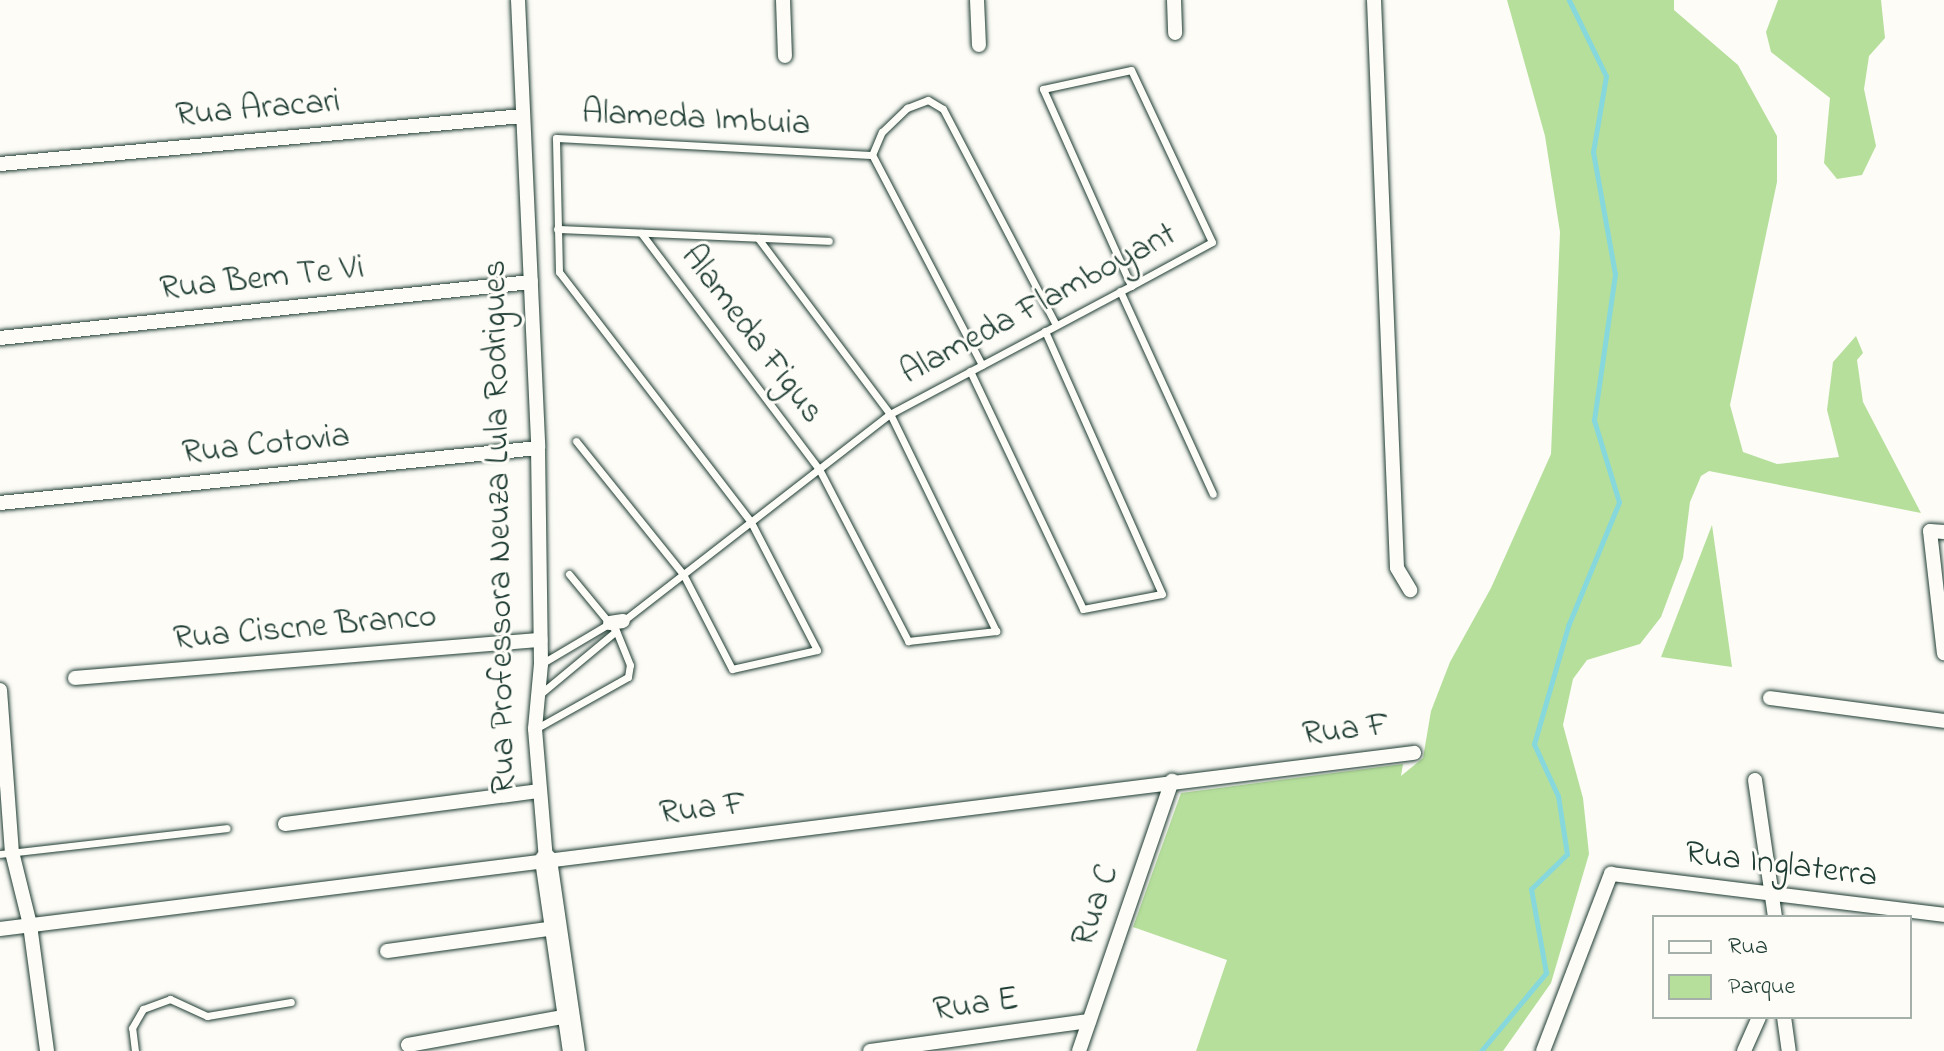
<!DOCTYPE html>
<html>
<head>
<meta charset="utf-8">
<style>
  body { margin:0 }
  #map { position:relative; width:1944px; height:1051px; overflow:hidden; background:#fdfcf7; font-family:"Indie Flower",sans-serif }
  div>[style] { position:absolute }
  .green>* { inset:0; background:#b6df9c }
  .stream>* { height:5px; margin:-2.5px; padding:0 2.5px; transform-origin:2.5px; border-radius:2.5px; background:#86d8dd }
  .roads { filter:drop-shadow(0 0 2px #1f3d34) drop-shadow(0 0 2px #1f3d34) }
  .lane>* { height:7px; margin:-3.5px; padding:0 3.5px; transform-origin:3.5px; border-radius:3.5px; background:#fdfcf7 }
  .street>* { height:14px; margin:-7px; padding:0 7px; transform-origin:7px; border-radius:7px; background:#fdfcf7 }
  .secondary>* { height:22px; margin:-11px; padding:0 11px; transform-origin:11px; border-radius:11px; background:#fdfcf7 }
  span { translate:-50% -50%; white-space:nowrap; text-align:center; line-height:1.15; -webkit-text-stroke:6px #fdfcf7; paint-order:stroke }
  .street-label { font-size:34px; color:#1f3d34 }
  .legend { position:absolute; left:1652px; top:915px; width:260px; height:104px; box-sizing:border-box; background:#fdfcf7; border:2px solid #a4b0a9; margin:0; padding:10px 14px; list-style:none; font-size:24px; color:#1f3d34 }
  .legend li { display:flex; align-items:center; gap:16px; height:40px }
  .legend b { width:40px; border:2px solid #a4b0a9 }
</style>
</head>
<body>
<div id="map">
  <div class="green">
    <div style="clip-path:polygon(1507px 0,1674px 0,1674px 10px,1738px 65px,1777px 136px,1777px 182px,1730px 405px,1743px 452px,1777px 464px,1839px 457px,1827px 410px,1833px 362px,1856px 336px,1863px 353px,1857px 360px,1863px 402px,1921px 513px,1709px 471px,1701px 476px,1690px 502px,1683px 558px,1661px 617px,1640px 644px,1587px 660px,1573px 679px,1563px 725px,1583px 798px,1589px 854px,1551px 983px,1503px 1051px,1196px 1051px,1227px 960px,1133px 927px,1181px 793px,1403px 764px,1401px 776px,1423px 758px,1431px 711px,1450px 662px,1491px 588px,1551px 454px,1560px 232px,1545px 136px)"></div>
    <div style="clip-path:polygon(1778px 0,1881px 0,1885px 38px,1869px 56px,1864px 89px,1876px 146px,1862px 175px,1837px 179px,1824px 163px,1830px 98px,1771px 52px,1766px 32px)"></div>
    <div style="clip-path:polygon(1712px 525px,1732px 667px,1661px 657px)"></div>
  </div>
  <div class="stream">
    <div style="left:1481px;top:1051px;width:102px;rotate:-50.2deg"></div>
    <div style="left:1546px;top:973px;width:85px;rotate:-100.1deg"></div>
    <div style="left:1531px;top:889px;width:50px;rotate:-44.2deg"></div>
    <div style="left:1567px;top:854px;width:59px;rotate:-98.8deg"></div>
    <div style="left:1558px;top:796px;width:57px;rotate:-114.8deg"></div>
    <div style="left:1534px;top:744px;width:123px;rotate:-73.9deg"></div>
    <div style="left:1568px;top:626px;width:134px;rotate:-67.6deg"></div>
    <div style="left:1619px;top:502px;width:86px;rotate:-107deg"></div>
    <div style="left:1594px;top:420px;width:148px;rotate:-81.8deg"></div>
    <div style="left:1615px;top:274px;width:124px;rotate:-100.2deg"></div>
    <div style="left:1593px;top:152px;width:77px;rotate:-80.3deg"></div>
    <div style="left:1606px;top:76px;width:85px;rotate:-116deg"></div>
  </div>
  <div class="roads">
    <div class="lane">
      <div style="left:557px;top:229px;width:272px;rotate:2.5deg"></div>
      <div style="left:641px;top:233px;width:296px;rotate:53deg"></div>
      <div style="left:819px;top:469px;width:194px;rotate:62.6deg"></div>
      <div style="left:908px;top:641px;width:89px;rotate:-6.5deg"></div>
      <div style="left:996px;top:631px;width:242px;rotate:-116deg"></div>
      <div style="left:890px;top:414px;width:220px;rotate:-126.9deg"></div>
      <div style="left:1120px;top:291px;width:223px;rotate:65.4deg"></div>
      <div style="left:982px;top:365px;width:237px;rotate:-117.6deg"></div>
      <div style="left:872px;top:155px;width:25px;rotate:-67deg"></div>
      <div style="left:882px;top:132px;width:35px;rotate:-44deg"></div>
      <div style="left:907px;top:108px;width:22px;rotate:-21deg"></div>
      <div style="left:928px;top:100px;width:17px;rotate:31deg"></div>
      <div style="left:943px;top:109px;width:244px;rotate:62.4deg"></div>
      <div style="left:970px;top:371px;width:263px;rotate:64.6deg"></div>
      <div style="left:1083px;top:609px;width:80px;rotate:-10.8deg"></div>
      <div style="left:1162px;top:594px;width:288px;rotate:-114deg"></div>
      <div style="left:576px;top:441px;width:171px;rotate:51.2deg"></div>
      <div style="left:683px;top:574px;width:107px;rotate:62.7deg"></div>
      <div style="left:732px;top:669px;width:87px;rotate:-12.6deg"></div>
      <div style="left:817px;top:650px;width:144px;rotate:-117.3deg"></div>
      <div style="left:751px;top:522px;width:315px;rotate:-127.5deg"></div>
      <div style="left:559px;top:272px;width:134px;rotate:-91.3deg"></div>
      <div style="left:556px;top:138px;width:316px;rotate:3.1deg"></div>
      <div style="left:623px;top:621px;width:338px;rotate:-37.8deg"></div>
      <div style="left:890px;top:414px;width:273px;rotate:-28deg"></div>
      <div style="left:1131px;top:286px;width:92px;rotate:-28.5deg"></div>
      <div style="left:1212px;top:242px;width:190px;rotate:-115.2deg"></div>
      <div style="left:1131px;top:70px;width:90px;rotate:167.8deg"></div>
      <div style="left:1043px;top:89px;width:216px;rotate:65.9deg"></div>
      <div style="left:541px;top:664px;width:80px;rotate:-30.7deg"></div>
      <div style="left:539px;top:695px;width:100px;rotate:-39.7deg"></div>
      <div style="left:537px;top:728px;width:104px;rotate:-29.3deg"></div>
      <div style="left:628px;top:677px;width:12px;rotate:-81deg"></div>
      <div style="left:630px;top:665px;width:37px;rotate:-112deg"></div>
      <div style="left:616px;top:631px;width:74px;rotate:-129.5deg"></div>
      <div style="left:0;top:854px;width:228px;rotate:-6.5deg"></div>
      <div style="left:135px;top:1051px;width:23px;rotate:-97deg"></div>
      <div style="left:132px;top:1028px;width:22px;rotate:-60deg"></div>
      <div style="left:143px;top:1009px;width:29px;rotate:-20deg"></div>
      <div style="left:170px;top:999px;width:41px;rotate:24.7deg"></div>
      <div style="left:207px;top:1016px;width:85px;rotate:-9.5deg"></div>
    </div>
    <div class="street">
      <div style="left:518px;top:0;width:448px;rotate:87.4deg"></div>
      <div style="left:538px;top:448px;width:216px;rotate:89.2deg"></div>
      <div style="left:541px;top:664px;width:65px;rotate:95.3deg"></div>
      <div style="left:535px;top:729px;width:131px;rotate:85.2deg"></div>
      <div style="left:783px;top:0;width:56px;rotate:88deg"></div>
      <div style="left:977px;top:0;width:45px;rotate:87.5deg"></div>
      <div style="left:1174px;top:0;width:33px;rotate:88deg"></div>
      <div style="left:1374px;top:0;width:568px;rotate:87.68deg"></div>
      <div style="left:1397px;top:568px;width:26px;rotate:59deg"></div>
      <div style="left:0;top:164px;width:524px;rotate:-5.25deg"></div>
      <div style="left:0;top:338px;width:534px;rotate:-6.02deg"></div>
      <div style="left:0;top:503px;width:541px;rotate:-5.84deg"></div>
      <div style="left:1944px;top:532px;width:14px;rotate:-176deg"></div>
      <div style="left:1930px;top:531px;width:123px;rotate:83.5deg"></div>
      <div style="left:610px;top:623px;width:13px;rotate:-9deg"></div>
      <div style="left:75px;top:678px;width:467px;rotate:-4.7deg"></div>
      <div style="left:0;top:690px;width:162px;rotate:85.8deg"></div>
      <div style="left:12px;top:852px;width:75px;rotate:76.1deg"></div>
      <div style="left:30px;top:925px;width:127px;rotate:82.3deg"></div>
      <div style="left:1770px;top:698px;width:176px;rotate:7.5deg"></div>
      <div style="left:1755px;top:780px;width:138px;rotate:81.7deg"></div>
      <div style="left:285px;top:824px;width:255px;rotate:-7.4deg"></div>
      <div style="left:0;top:929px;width:1425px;rotate:-7.1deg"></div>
      <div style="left:387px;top:951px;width:170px;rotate:-7.8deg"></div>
      <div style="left:1784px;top:1017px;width:34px;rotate:82deg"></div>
      <div style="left:408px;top:1045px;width:162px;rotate:-10.3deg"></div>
      <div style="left:870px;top:1051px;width:221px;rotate:-7.8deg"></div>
      <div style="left:1079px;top:1051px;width:286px;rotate:-71deg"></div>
      <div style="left:1543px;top:1051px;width:190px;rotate:-69deg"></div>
      <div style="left:1611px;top:874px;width:336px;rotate:7deg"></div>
      <div style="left:1744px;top:1051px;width:37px;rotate:-66deg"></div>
    </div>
    <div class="secondary">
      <div style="left:546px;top:860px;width:193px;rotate:81.7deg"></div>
    </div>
  </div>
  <div class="street-label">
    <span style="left:258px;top:110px;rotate:-5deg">Rua Aracari</span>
    <span style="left:696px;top:120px;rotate:3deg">Alameda Imbuia</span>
    <span style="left:262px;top:280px;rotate:-6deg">Rua Bem Te Vi</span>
    <span style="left:1039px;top:305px;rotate:-28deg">Alameda Flamboyant</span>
    <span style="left:751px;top:335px;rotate:53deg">Alameda Figus</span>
    <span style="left:266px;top:446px;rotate:-6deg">Rua Cotovia</span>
    <span style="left:501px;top:527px;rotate:-91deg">Rua Professora Neuza Lula Rodrigues</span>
    <span style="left:305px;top:629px;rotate:-5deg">Rua Ciscne Branco</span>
    <span style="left:1346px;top:731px;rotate:-7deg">Rua F</span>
    <span style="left:703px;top:810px;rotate:-7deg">Rua F</span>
    <span style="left:1781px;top:866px;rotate:7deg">Rua Inglaterra</span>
    <span style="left:1097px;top:906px;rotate:-71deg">Rua C</span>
    <span style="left:976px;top:1006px;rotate:-8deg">Rua E</span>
  </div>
  <ul class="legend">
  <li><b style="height:10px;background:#fdfcf7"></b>Rua</li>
  <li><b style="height:22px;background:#b6df9c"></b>Parque</li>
  </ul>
</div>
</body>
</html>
